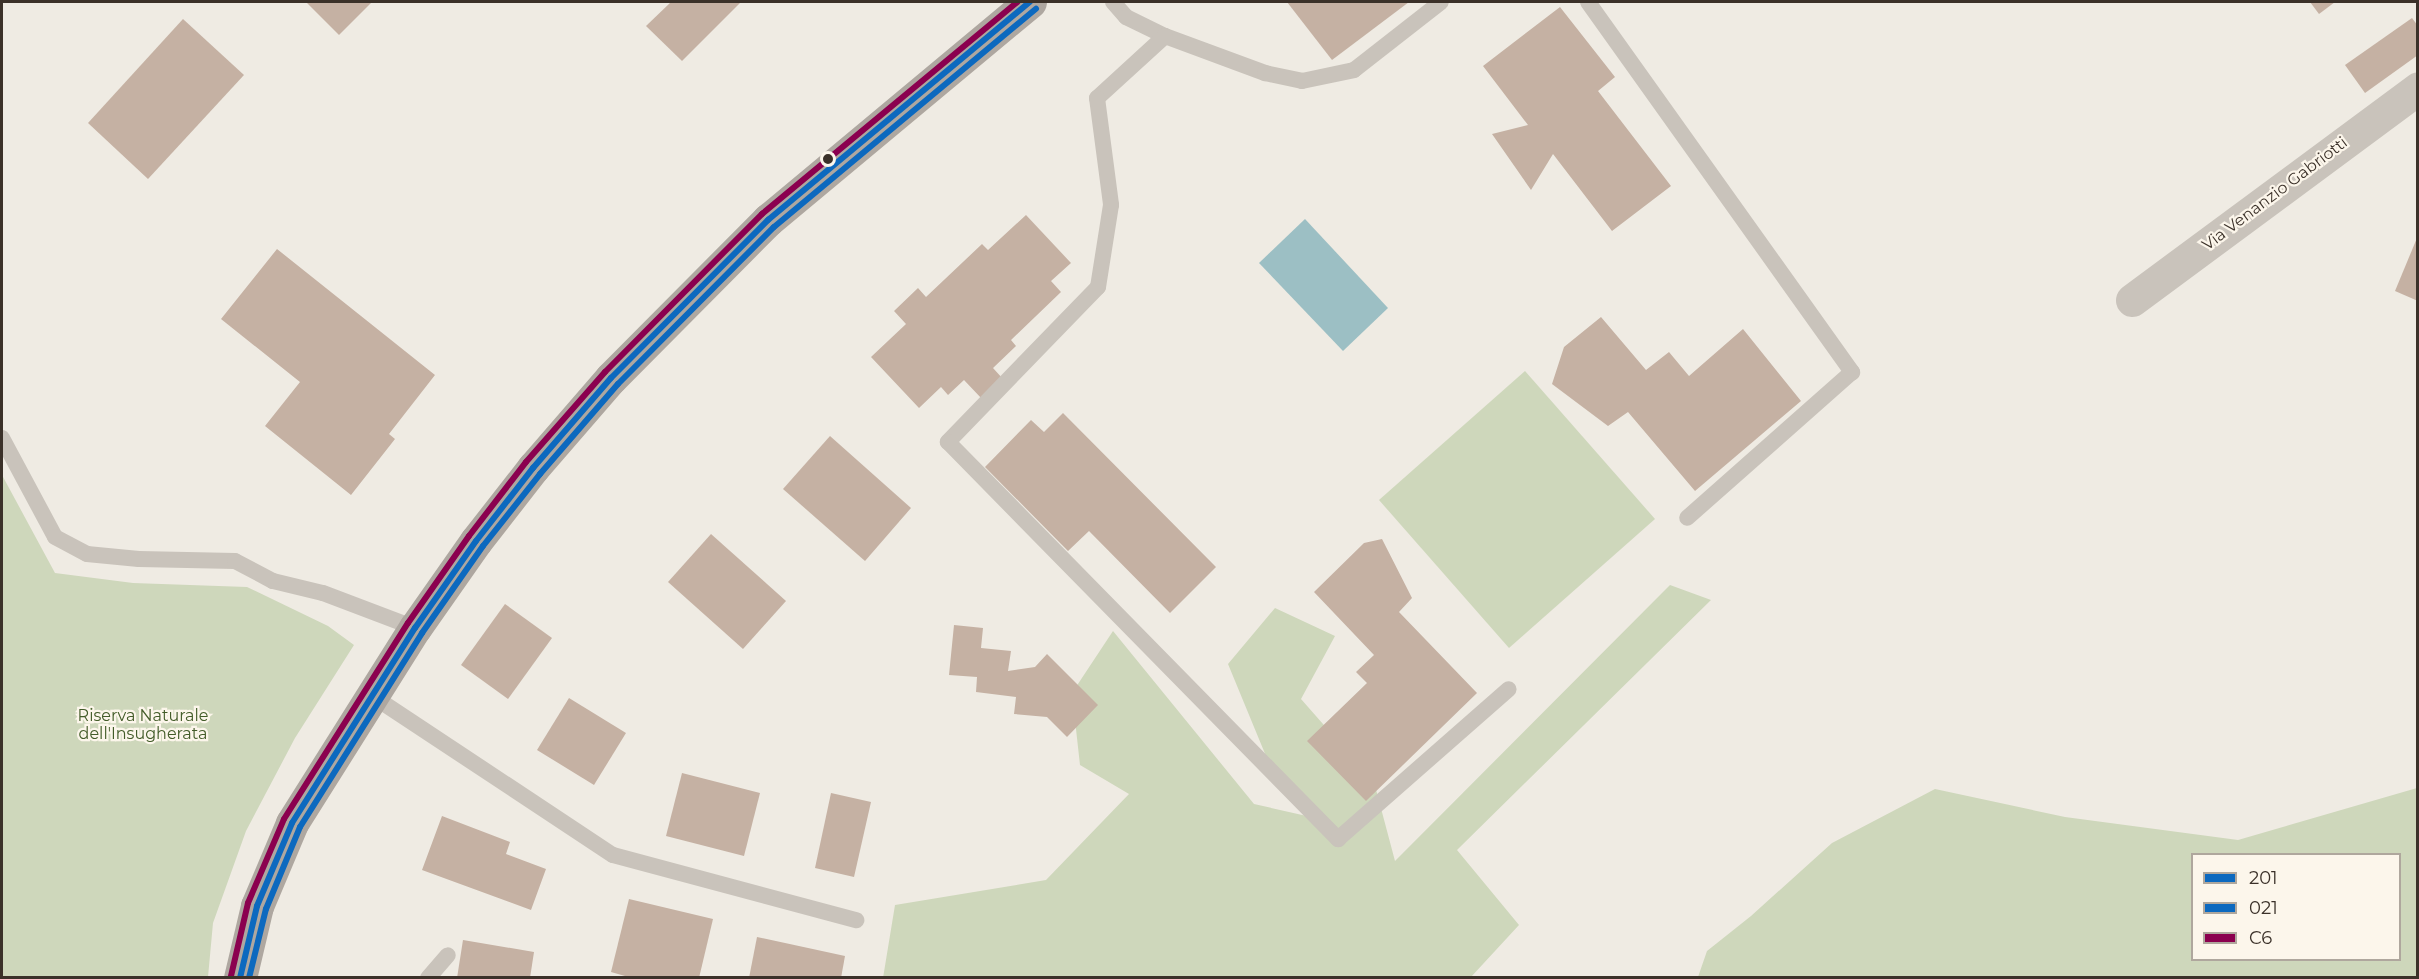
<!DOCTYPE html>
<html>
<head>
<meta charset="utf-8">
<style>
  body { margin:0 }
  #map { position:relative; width:2419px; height:979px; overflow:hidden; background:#efebe3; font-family:Montserrat,sans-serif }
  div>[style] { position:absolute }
  .green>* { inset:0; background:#ced7bb }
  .water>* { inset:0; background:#9cbfc4 }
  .building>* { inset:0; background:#c5b1a3 }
  .service>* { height:16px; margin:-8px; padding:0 8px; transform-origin:8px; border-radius:8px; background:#c9c3bb }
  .minor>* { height:33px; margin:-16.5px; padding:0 16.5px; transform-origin:16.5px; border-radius:16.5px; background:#c9c3bb }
  .primary>* { height:33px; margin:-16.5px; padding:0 16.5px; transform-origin:16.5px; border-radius:16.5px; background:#aea7a0 }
  .bus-1>* { height:6px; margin:-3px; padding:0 3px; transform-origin:3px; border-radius:3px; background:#0c69bf }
  .bus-2>* { height:6px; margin:-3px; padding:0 3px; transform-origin:3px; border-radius:3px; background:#0c69bf }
  .bus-3>* { height:6px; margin:-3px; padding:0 3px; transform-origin:3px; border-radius:3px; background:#8b004f }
  .dots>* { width:16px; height:16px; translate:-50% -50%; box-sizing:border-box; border:3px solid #fcf6eb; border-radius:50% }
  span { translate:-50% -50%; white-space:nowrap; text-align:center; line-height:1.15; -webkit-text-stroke:4.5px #fcf6eb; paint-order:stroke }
  .street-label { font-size:16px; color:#3b3129 }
  .park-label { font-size:16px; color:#435c29 }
  .frame { position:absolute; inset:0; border:3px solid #3b3129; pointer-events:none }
  .legend { position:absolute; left:2191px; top:853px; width:210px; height:108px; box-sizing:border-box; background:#fcf6eb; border:2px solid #afa79d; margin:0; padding:8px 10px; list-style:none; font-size:18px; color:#3b3129 }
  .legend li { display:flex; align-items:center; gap:12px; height:30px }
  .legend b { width:30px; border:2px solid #afa79d }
</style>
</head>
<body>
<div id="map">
  <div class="green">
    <div style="clip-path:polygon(1525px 371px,1655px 519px,1509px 648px,1379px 500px)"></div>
    <div style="clip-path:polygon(2px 475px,55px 573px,133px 583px,247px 587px,328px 626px,354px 645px,295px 738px,246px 831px,213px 923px,208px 977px,2px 977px)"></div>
    <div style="clip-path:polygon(1670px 585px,1711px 600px,1457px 850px,1519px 925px,1471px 977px,883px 978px,895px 905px,1046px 880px,1129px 794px,1080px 765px,1072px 693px,1113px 631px,1254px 804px,1320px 819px,1280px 790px,1228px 664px,1275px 608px,1335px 636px,1301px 699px,1374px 782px,1395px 861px)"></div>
    <div style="clip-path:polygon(evenodd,2417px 788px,2417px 977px,1698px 977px,1707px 951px,1751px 916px,1832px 843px,1935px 789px,2065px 817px,2238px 840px,2417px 788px,2400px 854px,2400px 960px,2192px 960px,2192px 854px,2400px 854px)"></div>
  </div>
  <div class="water">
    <div style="clip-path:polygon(1305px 219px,1388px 308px,1343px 351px,1259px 263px)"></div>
  </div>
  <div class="building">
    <div style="clip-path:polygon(306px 2px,372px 2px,339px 35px)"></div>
    <div style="clip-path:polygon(671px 2px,741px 2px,682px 61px,646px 26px)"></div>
    <div style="clip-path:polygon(1287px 2px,1409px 2px,1332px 60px)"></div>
    <div style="clip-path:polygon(2310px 2px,2335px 2px,2319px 14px)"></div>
    <div style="clip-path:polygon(1560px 7px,1615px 77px,1598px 91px,1671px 186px,1612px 231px,1553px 154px,1531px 190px,1492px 134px,1528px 125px,1483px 66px)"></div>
    <div style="clip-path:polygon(2412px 18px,2418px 26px,2418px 55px,2365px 93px,2345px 65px)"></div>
    <div style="clip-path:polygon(183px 19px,244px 75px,148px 179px,88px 123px)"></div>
    <div style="clip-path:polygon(1026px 215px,1071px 263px,1051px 281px,1061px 292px,1011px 340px,1016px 346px,993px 368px,1003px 379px,982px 399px,964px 380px,948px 395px,941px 387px,919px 408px,871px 357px,906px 324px,894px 311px,918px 288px,926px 297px,982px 244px,988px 250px)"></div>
    <div style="clip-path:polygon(2417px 238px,2418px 238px,2418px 301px,2395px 291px)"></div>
    <div style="clip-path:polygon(277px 249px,435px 375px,389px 434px,395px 439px,351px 495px,265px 426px,300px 382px,221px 319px)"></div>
    <div style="clip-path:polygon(1601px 317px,1646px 370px,1669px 352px,1689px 376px,1743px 329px,1801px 401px,1695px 491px,1628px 412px,1608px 426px,1552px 384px,1564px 347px)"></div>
    <div style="clip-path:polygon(1063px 413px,1216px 567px,1170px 613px,1089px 531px,1068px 551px,985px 467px,1031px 420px,1044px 432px)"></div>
    <div style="clip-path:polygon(830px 436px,911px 508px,865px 561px,783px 489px)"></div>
    <div style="clip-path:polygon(711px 534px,786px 601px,743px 649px,668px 582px)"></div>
    <div style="clip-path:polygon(1382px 539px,1412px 598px,1399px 612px,1477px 693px,1366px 801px,1307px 741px,1367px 683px,1356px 672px,1374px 655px,1314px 592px,1364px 543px)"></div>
    <div style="clip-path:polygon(505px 604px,552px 638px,508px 699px,461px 665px)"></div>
    <div style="clip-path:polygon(954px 625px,983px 628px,981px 648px,1011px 651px,1008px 671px,1035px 667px,1047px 654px,1098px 705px,1067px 737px,1047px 717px,1014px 714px,1016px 697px,976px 692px,977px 677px,949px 675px)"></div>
    <div style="clip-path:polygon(569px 698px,626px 733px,594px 785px,537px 750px)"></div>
    <div style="clip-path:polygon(682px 773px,760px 793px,744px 856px,666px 836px)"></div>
    <div style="clip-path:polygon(831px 793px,871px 802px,854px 877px,815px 868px)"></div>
    <div style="clip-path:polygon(442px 816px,510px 842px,506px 854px,546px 869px,531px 910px,422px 870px)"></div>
    <div style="clip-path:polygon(629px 899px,713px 919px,699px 978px,632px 978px,611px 972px)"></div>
    <div style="clip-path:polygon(757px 937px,845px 956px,841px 978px,749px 978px)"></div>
    <div style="clip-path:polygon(463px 940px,534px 952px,530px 978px,457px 978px)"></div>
  </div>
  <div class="service">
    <div style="left:1113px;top:2px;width:20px;rotate:49deg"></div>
    <div style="left:1126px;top:17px;width:43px;rotate:26deg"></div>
    <div style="left:1165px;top:36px;width:107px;rotate:20.3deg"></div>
    <div style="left:1265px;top:73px;width:38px;rotate:12deg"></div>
    <div style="left:1302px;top:81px;width:53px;rotate:-11.9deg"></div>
    <div style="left:1354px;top:70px;width:110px;rotate:-38deg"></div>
    <div style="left:1588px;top:2px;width:455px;rotate:54.5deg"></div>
    <div style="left:1852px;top:372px;width:220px;rotate:138.5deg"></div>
    <div style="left:1165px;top:36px;width:92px;rotate:137.6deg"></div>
    <div style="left:1097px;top:98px;width:108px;rotate:82.5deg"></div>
    <div style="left:1111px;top:205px;width:83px;rotate:99deg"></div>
    <div style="left:1098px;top:287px;width:216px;rotate:134.1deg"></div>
    <div style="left:948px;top:442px;width:557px;rotate:45.51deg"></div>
    <div style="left:1338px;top:839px;width:227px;rotate:-41.3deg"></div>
    <div style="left:2px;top:438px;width:112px;rotate:61.8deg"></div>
    <div style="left:55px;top:537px;width:36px;rotate:28deg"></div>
    <div style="left:87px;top:554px;width:52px;rotate:5.5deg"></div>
    <div style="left:139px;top:559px;width:96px;rotate:1.2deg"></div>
    <div style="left:235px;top:561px;width:43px;rotate:27.8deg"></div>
    <div style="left:273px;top:581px;width:51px;rotate:13.5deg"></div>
    <div style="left:323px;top:593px;width:98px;rotate:20.8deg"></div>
    <div style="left:371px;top:695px;width:290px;rotate:33.5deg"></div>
    <div style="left:613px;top:855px;width:252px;rotate:15deg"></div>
    <div style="left:428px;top:978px;width:30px;rotate:-49deg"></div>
  </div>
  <div class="minor">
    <div style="left:2132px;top:300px;width:356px;rotate:-36.5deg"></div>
  </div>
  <div class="primary">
    <div style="left:240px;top:978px;width:74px;rotate:-76.7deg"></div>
    <div style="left:257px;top:906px;width:90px;rotate:-67.1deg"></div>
    <div style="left:292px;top:823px;width:231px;rotate:-57.8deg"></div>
    <div style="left:415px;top:628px;width:106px;rotate:-55deg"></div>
    <div style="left:476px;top:541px;width:93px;rotate:-52deg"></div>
    <div style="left:533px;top:468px;width:119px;rotate:-49.1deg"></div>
    <div style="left:611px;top:378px;width:223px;rotate:-45.2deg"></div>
    <div style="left:768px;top:220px;width:341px;rotate:-39.8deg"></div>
  </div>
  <div class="bus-1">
    <div style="left:240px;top:978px;width:74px;rotate:-76.7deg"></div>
    <div style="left:257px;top:906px;width:90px;rotate:-67.1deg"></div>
    <div style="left:292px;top:823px;width:231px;rotate:-57.8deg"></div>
    <div style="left:415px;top:628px;width:106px;rotate:-55deg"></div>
    <div style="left:476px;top:541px;width:93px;rotate:-52deg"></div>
    <div style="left:533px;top:468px;width:119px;rotate:-49.1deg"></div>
    <div style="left:611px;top:378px;width:223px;rotate:-45.2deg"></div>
    <div style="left:768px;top:220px;width:341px;rotate:-39.8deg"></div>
  </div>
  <div class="bus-2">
    <div style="left:249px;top:978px;width:71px;rotate:-76.2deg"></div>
    <div style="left:266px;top:909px;width:89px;rotate:-67.5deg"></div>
    <div style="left:300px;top:827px;width:229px;rotate:-57.8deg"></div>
    <div style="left:422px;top:633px;width:106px;rotate:-55deg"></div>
    <div style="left:483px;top:546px;width:92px;rotate:-51.6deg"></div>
    <div style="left:540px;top:474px;width:119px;rotate:-49.1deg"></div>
    <div style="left:618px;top:384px;width:221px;rotate:-45.2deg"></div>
    <div style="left:774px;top:227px;width:341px;rotate:-39.8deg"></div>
  </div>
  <div class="bus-3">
    <div style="left:231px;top:976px;width:75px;rotate:-76.9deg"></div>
    <div style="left:248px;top:903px;width:91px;rotate:-66.8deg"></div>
    <div style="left:284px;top:819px;width:232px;rotate:-57.7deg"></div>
    <div style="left:408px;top:623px;width:106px;rotate:-55deg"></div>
    <div style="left:469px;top:536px;width:93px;rotate:-52.4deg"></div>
    <div style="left:526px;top:462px;width:120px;rotate:-48.7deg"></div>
    <div style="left:605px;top:372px;width:223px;rotate:-45.2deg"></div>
    <div style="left:762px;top:214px;width:332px;rotate:-39.7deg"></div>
  </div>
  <div class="dots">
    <div style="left:828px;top:159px;background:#3b3129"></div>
  </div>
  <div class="street-label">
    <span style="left:2275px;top:194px;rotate:-37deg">Via Venanzio Gabriotti</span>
  </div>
  <div class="park-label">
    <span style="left:143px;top:725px">Riserva Naturale<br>dell'Insugherata</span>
  </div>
  <div class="frame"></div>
  <ul class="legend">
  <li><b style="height:8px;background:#0c69bf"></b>201</li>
  <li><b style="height:8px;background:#0c69bf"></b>021</li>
  <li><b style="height:8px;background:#8b004f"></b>C6</li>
  </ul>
</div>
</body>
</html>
